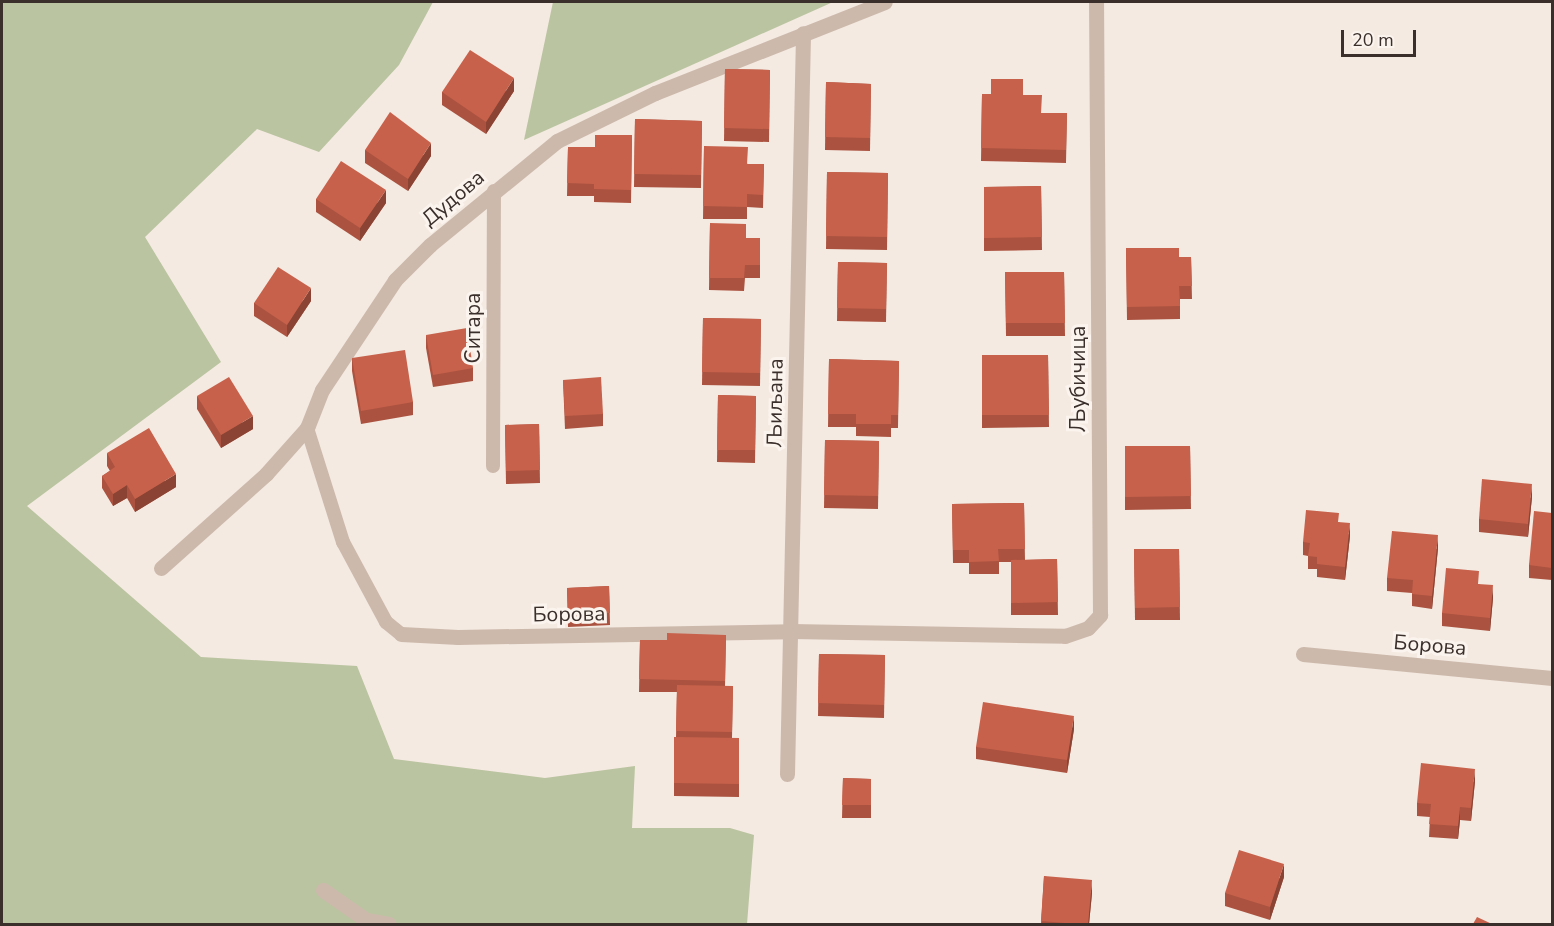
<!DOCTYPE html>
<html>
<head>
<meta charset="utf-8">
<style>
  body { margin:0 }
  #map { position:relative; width:1554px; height:926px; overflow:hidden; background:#f4eae1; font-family:"Nunito Sans",sans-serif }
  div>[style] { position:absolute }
  .green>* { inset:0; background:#bac4a0 }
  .service>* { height:14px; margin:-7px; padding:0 7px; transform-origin:7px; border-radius:7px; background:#cdb9ac }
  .minor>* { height:15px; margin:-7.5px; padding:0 7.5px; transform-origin:7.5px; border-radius:7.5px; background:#cdb9ac }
  .wall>* { inset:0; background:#ab5340 }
  .shaded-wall>* { inset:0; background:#8b4434 }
  .building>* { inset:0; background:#c7614b }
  span { translate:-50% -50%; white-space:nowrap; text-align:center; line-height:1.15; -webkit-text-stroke:6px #fbf4ee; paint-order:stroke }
  .street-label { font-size:21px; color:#3b2f2b }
  .frame { position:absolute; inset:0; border:3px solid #3b2f2b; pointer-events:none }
  .scale { position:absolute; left:1341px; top:30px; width:75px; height:27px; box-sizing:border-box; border:3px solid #3b2f2b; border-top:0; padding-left:8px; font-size:18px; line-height:21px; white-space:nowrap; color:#3b2f2b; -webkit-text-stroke:4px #fbf4ee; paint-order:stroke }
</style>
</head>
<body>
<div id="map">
  <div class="green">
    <div style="clip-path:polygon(2px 2px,433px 2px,399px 65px,319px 152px,257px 129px,145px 237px,221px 362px,27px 506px,201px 657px,357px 666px,394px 759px,545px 778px,635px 766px,632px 828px,730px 828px,754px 835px,747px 924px,2px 924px)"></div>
    <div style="clip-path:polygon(553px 2px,833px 2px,524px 140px)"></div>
  </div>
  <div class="service">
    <div style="left:307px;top:428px;width:120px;rotate:72.5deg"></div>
    <div style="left:343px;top:542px;width:91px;rotate:61.7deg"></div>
    <div style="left:386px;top:622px;width:19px;rotate:39deg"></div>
    <div style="left:493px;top:466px;width:275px;rotate:-89.8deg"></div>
  </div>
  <div class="minor">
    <div style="left:161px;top:568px;width:141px;rotate:-41.8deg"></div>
    <div style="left:266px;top:474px;width:62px;rotate:-48.3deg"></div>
    <div style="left:307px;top:428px;width:41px;rotate:-68.5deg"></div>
    <div style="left:322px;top:390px;width:132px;rotate:-56.4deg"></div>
    <div style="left:395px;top:280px;width:49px;rotate:-45deg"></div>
    <div style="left:430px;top:245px;width:164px;rotate:-39.3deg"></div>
    <div style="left:557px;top:141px;width:109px;rotate:-26.1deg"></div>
    <div style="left:655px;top:93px;width:247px;rotate:-21.6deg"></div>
    <div style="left:401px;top:634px;width:57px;rotate:3deg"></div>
    <div style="left:458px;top:637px;width:333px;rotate:-1deg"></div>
    <div style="left:791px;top:631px;width:274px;rotate:1deg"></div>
    <div style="left:1065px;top:636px;width:24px;rotate:-19deg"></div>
    <div style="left:1088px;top:628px;width:18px;rotate:-47deg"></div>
    <div style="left:1100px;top:615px;width:613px;rotate:-90.37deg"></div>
    <div style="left:1303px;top:654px;width:250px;rotate:5.5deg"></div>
    <div style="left:787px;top:774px;width:741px;rotate:-88.76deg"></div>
    <div style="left:323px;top:890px;width:52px;rotate:34.9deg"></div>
    <div style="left:366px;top:920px;width:23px;rotate:10deg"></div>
  </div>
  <div class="wall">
    <div style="clip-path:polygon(725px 69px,770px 70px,769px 142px,724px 141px)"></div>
    <div style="clip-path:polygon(826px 82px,871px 84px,870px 151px,825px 150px)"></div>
    <div style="clip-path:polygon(514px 91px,486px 134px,442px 105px,442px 92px)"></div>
    <div style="clip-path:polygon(982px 94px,1023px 95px,1041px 113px,1067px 113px,1066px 163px,981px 161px)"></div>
    <div style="clip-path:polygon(635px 119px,702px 121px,701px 188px,634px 187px)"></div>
    <div style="clip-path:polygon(632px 135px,631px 203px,594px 202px,594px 196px,567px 196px,568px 147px,595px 147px)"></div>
    <div style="clip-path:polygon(704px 146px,748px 164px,764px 164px,763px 208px,747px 207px,747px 219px,703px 219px)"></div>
    <div style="clip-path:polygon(365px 150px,431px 156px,408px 191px,365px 163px)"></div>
    <div style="clip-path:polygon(827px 172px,888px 173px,887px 250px,826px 249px)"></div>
    <div style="clip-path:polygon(1041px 186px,1042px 250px,984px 251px,984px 187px)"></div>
    <div style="clip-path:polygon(316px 199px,386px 203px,360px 241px,316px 212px)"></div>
    <div style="clip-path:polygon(710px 223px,746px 238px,760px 238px,760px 278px,745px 278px,744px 291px,709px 290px)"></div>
    <div style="clip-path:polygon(1126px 248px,1179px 257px,1191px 257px,1192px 299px,1180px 299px,1180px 319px,1127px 320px)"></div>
    <div style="clip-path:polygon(838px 262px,887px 263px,886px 322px,837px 321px)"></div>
    <div style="clip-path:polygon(1005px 272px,1064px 272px,1065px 336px,1006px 336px)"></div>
    <div style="clip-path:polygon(311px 301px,287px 337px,254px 316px,254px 303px)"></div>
    <div style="clip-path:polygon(703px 318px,761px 319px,760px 386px,702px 385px)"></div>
    <div style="clip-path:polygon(426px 335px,473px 368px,473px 381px,433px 387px,426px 348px)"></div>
    <div style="clip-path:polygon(982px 355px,1048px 355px,1049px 427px,982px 428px)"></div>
    <div style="clip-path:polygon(352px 358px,413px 402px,413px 415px,361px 424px,352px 371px)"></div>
    <div style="clip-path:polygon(829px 359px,899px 361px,898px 428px,891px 428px,891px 437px,856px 436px,856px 427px,828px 427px)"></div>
    <div style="clip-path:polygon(563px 380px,603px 414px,603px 426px,565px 429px)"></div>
    <div style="clip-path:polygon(718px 395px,756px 396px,755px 463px,717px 462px)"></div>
    <div style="clip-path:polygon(197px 396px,253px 429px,221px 448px,197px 409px)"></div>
    <div style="clip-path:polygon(539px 424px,540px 483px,506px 484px,505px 425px)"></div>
    <div style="clip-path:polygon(825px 440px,879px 441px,878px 509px,824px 508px)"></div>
    <div style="clip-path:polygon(1125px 446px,1190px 446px,1191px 509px,1125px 510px)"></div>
    <div style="clip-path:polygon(107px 453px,176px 487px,135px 512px,127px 498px,113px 506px,102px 488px,102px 476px,110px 471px,107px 466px)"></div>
    <div style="clip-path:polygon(1532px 497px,1528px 537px,1479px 532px,1479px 519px)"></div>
    <div style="clip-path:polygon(1024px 503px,1025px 560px,1057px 559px,1058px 615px,1011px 615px,1011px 562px,999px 562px,999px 574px,969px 574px,969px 563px,953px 563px,952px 504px)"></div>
    <div style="clip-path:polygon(1552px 513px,1552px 580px,1529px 578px,1529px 565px)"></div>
    <div style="clip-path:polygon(1339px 522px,1350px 536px,1345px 580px,1317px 577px,1317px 569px,1308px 569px,1308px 556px,1303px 555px,1303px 542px)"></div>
    <div style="clip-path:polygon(1438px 548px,1432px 609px,1412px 606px,1412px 593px,1387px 591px,1387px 578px)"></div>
    <div style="clip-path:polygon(1134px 549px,1179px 549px,1180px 620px,1135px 620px)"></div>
    <div style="clip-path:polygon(1479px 584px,1493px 598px,1490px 631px,1442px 626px,1442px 613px)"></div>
    <div style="clip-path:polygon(609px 586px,610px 625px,568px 627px,567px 588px)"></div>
    <div style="clip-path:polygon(726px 635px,725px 686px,733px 686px,732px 738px,739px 738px,739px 797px,674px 796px,674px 737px,676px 737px,677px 692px,639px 692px,640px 640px,667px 640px)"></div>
    <div style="clip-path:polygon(819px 654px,885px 655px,884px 718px,818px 716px)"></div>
    <div style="clip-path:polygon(1074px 729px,1067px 773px,976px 759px,976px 747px)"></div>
    <div style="clip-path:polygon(843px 778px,871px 779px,871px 818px,842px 818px)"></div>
    <div style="clip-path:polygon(1475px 781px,1471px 821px,1460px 820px,1458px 839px,1429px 837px,1430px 817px,1417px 816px,1417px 803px)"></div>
    <div style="clip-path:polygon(1044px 876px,1092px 893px,1089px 924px,1041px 924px)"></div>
    <div style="clip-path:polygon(1284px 877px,1270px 920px,1225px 906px,1225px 893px)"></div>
  </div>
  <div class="shaded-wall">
    <div style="clip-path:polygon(514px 78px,514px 91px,486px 134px,486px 122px)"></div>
    <div style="clip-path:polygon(431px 143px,431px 156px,408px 191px,408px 179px)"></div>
    <div style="clip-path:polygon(386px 190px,386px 203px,360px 241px,360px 228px)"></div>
    <div style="clip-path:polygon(311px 288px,311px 301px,287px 337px,287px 325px)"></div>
    <div style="clip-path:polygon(253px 416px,253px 429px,221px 448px,221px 435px)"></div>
    <div style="clip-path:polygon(176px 474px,176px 487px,135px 512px,135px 499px)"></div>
    <div style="clip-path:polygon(1532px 484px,1532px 497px,1528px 537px,1528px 524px)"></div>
    <div style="clip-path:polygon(127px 485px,127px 498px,113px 506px,113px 494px)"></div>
    <div style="clip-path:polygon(1350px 523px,1350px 536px,1345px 580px,1345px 567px)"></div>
    <div style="clip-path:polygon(1438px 535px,1438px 548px,1432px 609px,1432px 596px)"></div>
    <div style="clip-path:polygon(1493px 585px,1493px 598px,1490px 631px,1490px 618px)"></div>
    <div style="clip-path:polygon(1074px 716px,1074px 729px,1067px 773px,1067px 760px)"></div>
    <div style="clip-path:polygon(1475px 769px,1475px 781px,1471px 821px,1471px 808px)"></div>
    <div style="clip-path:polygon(1460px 807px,1460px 820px,1458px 839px,1458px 826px)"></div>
    <div style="clip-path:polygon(1284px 864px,1284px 877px,1270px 920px,1270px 907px)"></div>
    <div style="clip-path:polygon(1092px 880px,1092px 893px,1089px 924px,1088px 924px)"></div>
  </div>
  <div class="building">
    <div style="clip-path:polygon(470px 50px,514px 78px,486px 122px,442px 92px)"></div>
    <div style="clip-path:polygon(725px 69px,770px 70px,769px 129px,724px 128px)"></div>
    <div style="clip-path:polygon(991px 79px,1023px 79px,1023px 95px,1042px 95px,1041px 113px,1067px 113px,1066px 150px,981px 148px,982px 94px,991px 94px)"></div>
    <div style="clip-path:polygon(826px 82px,871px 84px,870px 138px,825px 137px)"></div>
    <div style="clip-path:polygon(390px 112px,431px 143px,408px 179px,365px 150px)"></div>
    <div style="clip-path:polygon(635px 119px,702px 121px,701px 175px,634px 174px)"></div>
    <div style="clip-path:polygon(595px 135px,632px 135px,631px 190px,594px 189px,594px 184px,567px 183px,568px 147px,595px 147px)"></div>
    <div style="clip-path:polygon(704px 146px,748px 147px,747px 164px,764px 164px,763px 195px,747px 194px,747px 207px,703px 206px)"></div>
    <div style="clip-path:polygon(341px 161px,386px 190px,360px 228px,316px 199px)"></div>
    <div style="clip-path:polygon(827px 172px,888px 173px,887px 237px,826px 236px)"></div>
    <div style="clip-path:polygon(1041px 186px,1042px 237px,984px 238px,984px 187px)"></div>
    <div style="clip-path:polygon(710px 223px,746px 224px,746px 238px,760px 238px,760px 265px,745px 265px,744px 278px,709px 278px)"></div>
    <div style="clip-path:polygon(1126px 248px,1179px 248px,1179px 257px,1191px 257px,1192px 286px,1179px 286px,1180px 306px,1127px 307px)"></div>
    <div style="clip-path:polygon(838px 262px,887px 263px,886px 309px,837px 308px)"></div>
    <div style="clip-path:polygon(278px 267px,311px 288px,287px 325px,254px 303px)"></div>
    <div style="clip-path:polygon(1005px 272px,1064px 272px,1065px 323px,1006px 323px)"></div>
    <div style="clip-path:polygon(703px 318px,761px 319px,760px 373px,702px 372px)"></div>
    <div style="clip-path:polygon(467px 328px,473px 368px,433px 375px,426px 335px)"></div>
    <div style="clip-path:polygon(405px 350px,413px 402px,361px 411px,352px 358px)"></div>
    <div style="clip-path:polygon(982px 355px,1048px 355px,1049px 415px,982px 415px)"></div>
    <div style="clip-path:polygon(829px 359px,899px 361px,898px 415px,891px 415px,891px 424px,856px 424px,856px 414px,828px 414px)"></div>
    <div style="clip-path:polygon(229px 377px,253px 416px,221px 435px,197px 396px)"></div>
    <div style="clip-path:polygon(601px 377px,603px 414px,565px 416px,563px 380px)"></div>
    <div style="clip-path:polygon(718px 395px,756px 396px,755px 450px,717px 450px)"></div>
    <div style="clip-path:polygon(539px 424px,540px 470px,506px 471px,505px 425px)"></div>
    <div style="clip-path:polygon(149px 428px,176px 474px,135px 499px,127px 485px,113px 494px,102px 476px,115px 467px,107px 453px)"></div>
    <div style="clip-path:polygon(825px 440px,879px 441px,878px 496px,824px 495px)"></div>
    <div style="clip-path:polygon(1125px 446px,1190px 446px,1191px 496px,1125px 497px)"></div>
    <div style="clip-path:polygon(1482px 479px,1532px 484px,1528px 524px,1479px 519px)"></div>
    <div style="clip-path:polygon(1024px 503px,1025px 549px,998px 549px,999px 561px,969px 562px,969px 550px,953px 550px,952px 504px)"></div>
    <div style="clip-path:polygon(1306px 510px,1339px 513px,1338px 522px,1350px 523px,1345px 567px,1317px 564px,1317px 557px,1308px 556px,1310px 543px,1303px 542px)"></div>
    <div style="clip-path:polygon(1534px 511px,1552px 513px,1552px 568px,1529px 565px)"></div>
    <div style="clip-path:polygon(1392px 531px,1438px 535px,1432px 596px,1412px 594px,1413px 580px,1387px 578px)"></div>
    <div style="clip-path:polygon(1134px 549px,1179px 549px,1180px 607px,1135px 608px)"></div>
    <div style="clip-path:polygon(1057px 559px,1058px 602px,1011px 603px,1011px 560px)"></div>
    <div style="clip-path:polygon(1446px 568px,1479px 571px,1478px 584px,1493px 585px,1490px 618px,1442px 613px)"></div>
    <div style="clip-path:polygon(609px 586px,610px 613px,568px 614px,567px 588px)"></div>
    <div style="clip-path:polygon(667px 633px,726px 635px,725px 681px,639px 679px,640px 640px,667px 640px)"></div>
    <div style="clip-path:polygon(819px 654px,885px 655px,884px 705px,818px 703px)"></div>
    <div style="clip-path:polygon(677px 685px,733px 686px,732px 732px,676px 731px)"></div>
    <div style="clip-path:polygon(983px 702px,1074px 716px,1067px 760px,976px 747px)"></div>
    <div style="clip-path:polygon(674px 737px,739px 738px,739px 784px,674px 783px)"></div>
    <div style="clip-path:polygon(1421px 763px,1475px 769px,1471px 808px,1460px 807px,1458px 826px,1429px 824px,1431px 804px,1417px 803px)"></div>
    <div style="clip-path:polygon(843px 778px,871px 779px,871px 805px,842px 805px)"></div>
    <div style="clip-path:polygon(1239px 850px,1284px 864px,1270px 907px,1225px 893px)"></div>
    <div style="clip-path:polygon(1044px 876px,1092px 880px,1088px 924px,1077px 924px,1041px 921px)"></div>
    <div style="clip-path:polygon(1477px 917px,1492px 924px,1473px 924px)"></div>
  </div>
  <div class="street-label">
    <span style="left:453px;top:198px;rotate:-40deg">Дудова</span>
    <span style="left:473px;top:328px;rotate:-90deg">Ситара</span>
    <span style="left:1078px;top:379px;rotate:-90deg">Љубичица</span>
    <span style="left:775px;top:403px;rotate:-89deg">Љиљана</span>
    <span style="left:569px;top:614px;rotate:-1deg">Борова</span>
    <span style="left:1430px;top:645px;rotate:5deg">Борова</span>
  </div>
  <div class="frame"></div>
  <div class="scale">20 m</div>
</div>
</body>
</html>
